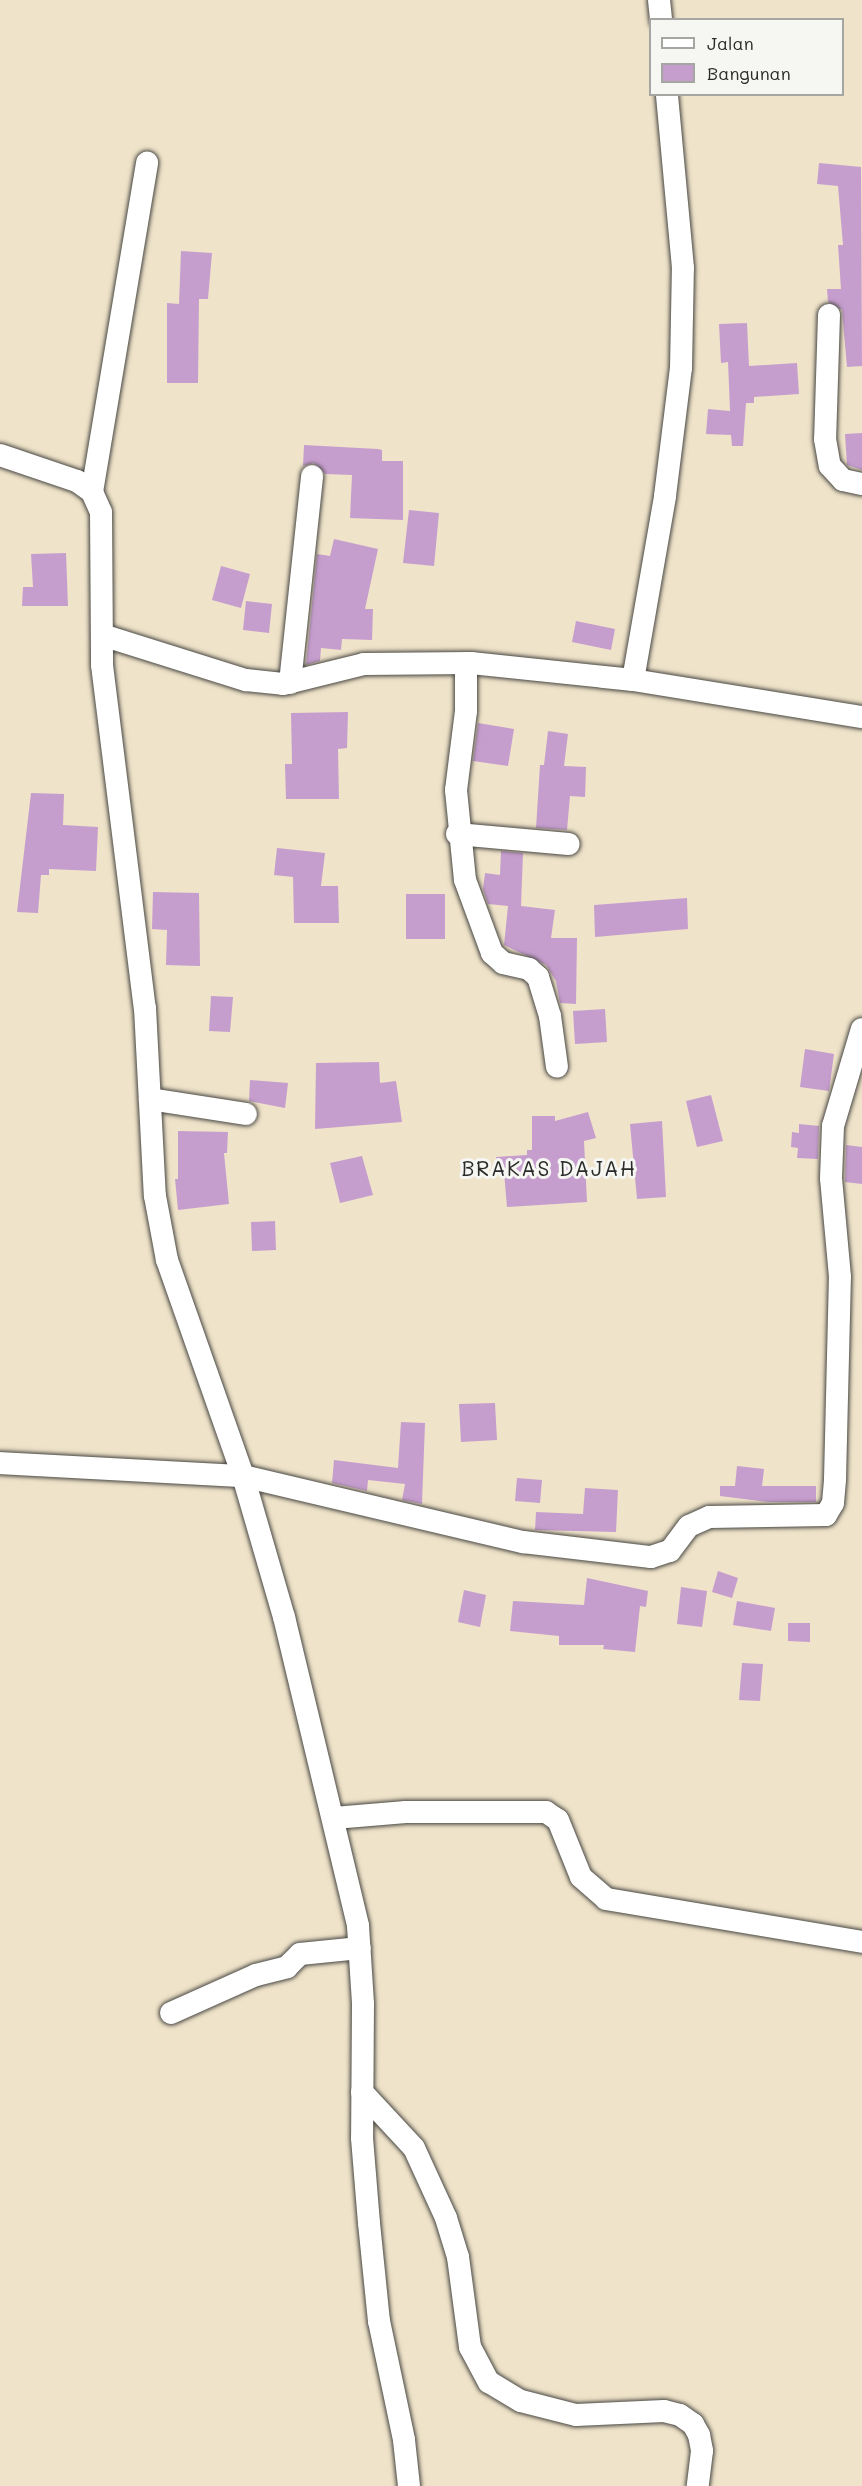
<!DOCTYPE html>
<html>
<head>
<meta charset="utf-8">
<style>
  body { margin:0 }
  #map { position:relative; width:862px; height:2486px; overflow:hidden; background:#efe3c9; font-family:Mali,sans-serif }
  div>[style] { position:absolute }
  .building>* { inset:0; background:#c69ece }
  .roads { filter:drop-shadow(0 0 2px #484743) drop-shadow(0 0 2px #484743) }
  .minor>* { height:22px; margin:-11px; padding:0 11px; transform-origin:11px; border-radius:11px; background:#fff }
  span { translate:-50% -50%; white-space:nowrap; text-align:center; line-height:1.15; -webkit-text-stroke:6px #f6f6f2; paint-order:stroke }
  .quarter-label { font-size:21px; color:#2b2b2b; letter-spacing:1.5px }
  .legend { position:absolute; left:649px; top:18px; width:195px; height:78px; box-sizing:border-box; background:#f6f6f2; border:2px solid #a5a5a2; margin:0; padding:8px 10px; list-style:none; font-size:18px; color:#2b2b2b }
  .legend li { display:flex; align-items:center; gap:12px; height:30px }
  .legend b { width:30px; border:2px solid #a5a5a2 }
</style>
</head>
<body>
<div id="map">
  <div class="building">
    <div style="clip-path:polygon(819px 163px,861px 167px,862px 366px,847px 367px,842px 310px,828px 302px,827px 289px,841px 289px,838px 245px,843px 245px,838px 186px,817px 184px)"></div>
    <div style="clip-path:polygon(181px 251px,212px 253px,208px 299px,199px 299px,198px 383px,167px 383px,167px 303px,179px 304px)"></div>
    <div style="clip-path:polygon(747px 323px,749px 366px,797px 363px,799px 394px,754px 397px,754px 403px,746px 403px,743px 446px,732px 446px,731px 435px,706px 434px,708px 409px,730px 411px,728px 362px,721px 363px,719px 324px)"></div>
    <div style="clip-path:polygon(862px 433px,862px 470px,847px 465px,845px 434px)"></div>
    <div style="clip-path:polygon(304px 445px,378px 449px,382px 450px,382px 461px,403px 461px,403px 520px,350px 518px,352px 475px,325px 474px,314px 463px,303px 466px)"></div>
    <div style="clip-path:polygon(409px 510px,439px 513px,434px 566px,403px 563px)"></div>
    <div style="clip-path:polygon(334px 539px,378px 549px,365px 609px,373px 609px,372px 640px,342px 639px,341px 650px,321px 648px,320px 661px,306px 665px,317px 554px,330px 556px)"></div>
    <div style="clip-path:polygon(66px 553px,68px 606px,22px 606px,23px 587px,33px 587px,31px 554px)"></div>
    <div style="clip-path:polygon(221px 566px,250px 574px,241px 608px,212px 600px)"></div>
    <div style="clip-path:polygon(246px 601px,272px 604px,269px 633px,243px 630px)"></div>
    <div style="clip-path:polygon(576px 621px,615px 629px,611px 650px,572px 642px)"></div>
    <div style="clip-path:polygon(348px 712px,347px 748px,338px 749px,339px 799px,286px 799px,285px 764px,292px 764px,291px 713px)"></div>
    <div style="clip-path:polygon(478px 723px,514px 729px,508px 766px,473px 761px)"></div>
    <div style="clip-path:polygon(548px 731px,568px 734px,564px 766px,586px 767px,585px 797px,570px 796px,567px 830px,536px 828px,540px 765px,544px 765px)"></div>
    <div style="clip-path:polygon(31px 793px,64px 794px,63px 825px,98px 827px,96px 871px,49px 869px,49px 875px,41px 875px,38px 913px,17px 912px)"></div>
    <div style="clip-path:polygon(277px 848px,325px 853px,321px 886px,338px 886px,339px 923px,294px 923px,293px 877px,274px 875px)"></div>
    <div style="clip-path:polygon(501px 851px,523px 853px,521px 906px,555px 910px,551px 938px,577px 938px,576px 1004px,560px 1003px,556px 981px,546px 965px,504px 945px,508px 906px,488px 904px,483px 889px,485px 873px,500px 875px)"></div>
    <div style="clip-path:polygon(153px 892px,199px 893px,200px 966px,166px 965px,167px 930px,152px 929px)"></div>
    <div style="clip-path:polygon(406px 894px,445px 894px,445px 939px,406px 939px)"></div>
    <div style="clip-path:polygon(687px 898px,688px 929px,595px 937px,594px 905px)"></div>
    <div style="clip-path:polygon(211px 996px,233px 997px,230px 1032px,209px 1031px)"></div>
    <div style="clip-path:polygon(605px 1009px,607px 1042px,575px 1044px,573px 1011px)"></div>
    <div style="clip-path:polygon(805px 1049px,834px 1054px,829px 1091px,800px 1087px)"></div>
    <div style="clip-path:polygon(379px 1062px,380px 1083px,396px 1081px,402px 1122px,315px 1129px,316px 1063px)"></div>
    <div style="clip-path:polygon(250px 1080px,288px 1083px,285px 1108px,249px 1101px)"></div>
    <div style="clip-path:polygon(711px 1095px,723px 1141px,697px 1147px,686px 1101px)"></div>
    <div style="clip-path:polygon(588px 1112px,596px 1138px,584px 1141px,587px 1202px,507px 1207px,504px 1172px,498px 1173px,496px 1157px,527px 1155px,527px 1150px,532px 1150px,532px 1116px,555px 1116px,555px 1121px)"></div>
    <div style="clip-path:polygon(662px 1121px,666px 1197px,637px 1199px,630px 1124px)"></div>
    <div style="clip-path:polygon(799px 1124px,819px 1126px,818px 1159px,797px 1158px,798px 1148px,791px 1147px,792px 1132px,799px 1133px)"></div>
    <div style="clip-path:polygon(178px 1131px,228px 1132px,227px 1153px,224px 1153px,229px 1204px,178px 1210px,175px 1179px,178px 1179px)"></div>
    <div style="clip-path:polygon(846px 1145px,862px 1147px,862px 1184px,845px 1182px)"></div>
    <div style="clip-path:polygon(362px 1156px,373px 1195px,340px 1203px,330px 1163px)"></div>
    <div style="clip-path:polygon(275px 1221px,276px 1250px,252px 1251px,251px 1222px)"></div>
    <div style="clip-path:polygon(495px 1403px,497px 1440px,461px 1442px,459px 1404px)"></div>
    <div style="clip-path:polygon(401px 1422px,425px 1423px,422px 1504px,402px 1500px,405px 1484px,368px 1480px,367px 1491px,332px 1483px,334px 1460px,398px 1468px)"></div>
    <div style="clip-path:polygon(737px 1466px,764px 1469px,762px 1486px,816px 1486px,816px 1502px,769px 1502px,720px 1496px,720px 1486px,735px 1486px)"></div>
    <div style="clip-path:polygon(517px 1478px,542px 1480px,540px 1503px,515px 1501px)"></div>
    <div style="clip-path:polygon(585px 1488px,618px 1490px,616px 1532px,535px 1530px,536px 1512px,583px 1514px)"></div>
    <div style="clip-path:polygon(718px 1571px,738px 1578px,732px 1598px,712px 1592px)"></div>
    <div style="clip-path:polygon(587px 1578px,648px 1591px,646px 1607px,640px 1606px,635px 1652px,603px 1649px,604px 1645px,559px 1645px,559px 1636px,510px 1631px,513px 1601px,584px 1605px)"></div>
    <div style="clip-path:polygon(681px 1587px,707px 1591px,702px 1627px,677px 1624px)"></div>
    <div style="clip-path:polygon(464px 1590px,486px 1595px,480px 1627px,458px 1622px)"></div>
    <div style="clip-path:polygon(737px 1601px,775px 1608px,771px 1631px,733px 1625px)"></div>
    <div style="clip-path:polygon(788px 1623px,810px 1623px,810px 1642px,788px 1641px)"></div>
    <div style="clip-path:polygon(742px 1663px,763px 1664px,760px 1701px,739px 1700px)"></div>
  </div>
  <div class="roads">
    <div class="minor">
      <div style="left:659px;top:0;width:20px;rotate:84deg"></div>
      <div style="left:829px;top:315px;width:124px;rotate:91.8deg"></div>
      <div style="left:825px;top:439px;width:27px;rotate:80deg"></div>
      <div style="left:830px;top:466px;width:19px;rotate:47deg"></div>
      <div style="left:843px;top:480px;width:19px;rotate:12deg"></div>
      <div style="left:0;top:455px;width:81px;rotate:18.7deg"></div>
      <div style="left:77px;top:481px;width:19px;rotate:36deg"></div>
      <div style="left:92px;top:492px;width:22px;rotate:66deg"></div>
      <div style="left:101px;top:512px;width:153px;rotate:89.6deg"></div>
      <div style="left:102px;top:665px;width:346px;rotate:82.9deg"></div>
      <div style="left:145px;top:1008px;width:188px;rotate:87deg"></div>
      <div style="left:155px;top:1196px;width:65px;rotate:79.4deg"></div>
      <div style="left:167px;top:1260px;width:229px;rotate:70.6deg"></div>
      <div style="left:243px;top:1476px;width:147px;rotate:73.8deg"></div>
      <div style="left:284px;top:1617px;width:318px;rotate:76.5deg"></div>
      <div style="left:358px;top:1926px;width:78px;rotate:86.3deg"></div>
      <div style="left:363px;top:2004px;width:134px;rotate:90.4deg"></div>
      <div style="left:362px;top:2138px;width:85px;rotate:85.3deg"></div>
      <div style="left:369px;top:2223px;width:99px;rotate:84.2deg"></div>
      <div style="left:379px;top:2321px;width:122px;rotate:78.1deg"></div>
      <div style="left:404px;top:2440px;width:46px;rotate:83.8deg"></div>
      <div style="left:92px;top:492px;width:334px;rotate:-80.5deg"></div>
      <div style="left:102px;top:635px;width:151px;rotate:17.4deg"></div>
      <div style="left:246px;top:680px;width:37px;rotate:6deg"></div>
      <div style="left:283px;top:684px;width:83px;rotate:-13.9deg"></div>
      <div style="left:364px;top:664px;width:107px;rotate:-0.5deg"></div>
      <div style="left:471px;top:663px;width:163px;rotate:6deg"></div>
      <div style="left:633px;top:680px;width:232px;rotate:9.2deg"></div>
      <div style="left:466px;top:663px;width:48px;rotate:90deg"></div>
      <div style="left:466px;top:711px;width:80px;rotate:97.2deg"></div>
      <div style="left:456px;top:790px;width:90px;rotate:84.3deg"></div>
      <div style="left:465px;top:880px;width:78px;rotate:69.7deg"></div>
      <div style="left:492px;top:953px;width:15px;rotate:42deg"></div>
      <div style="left:503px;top:963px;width:27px;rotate:13deg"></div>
      <div style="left:529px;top:969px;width:12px;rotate:42deg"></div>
      <div style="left:538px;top:977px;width:41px;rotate:72.9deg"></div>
      <div style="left:550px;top:1016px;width:51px;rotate:82.2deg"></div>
      <div style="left:633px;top:680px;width:187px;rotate:-80.1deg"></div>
      <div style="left:665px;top:496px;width:129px;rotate:-82.9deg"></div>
      <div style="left:681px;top:368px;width:100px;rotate:-88.9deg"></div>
      <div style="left:683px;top:268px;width:175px;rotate:-95.3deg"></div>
      <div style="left:290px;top:683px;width:208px;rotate:-83.9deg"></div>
      <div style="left:457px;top:834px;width:112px;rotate:5.1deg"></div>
      <div style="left:150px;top:1099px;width:97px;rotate:8.9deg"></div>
      <div style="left:0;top:1463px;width:243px;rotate:3.1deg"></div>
      <div style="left:243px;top:1476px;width:288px;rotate:13.3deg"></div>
      <div style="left:523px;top:1542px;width:129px;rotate:6.7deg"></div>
      <div style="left:651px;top:1557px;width:20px;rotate:-18deg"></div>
      <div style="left:670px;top:1551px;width:31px;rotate:-53deg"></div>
      <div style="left:689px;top:1526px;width:22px;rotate:-24deg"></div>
      <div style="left:709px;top:1517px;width:117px;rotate:-1deg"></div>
      <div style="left:826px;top:1515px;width:14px;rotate:-60deg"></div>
      <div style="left:833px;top:1503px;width:24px;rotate:-85deg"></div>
      <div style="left:835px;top:1479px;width:202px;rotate:-88.6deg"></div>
      <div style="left:840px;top:1277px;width:99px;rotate:-95.2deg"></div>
      <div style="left:831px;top:1178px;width:52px;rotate:-87.8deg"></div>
      <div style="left:833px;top:1126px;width:101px;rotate:-73.4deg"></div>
      <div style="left:334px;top:1818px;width:72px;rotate:-4.8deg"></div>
      <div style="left:406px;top:1812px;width:140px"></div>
      <div style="left:546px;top:1812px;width:14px;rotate:34deg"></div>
      <div style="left:558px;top:1820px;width:61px;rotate:68deg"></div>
      <div style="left:581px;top:1877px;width:33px;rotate:41deg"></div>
      <div style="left:606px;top:1899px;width:260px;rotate:9.5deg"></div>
      <div style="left:171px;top:2013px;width:93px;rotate:-24.1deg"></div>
      <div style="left:256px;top:1975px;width:32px;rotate:-14deg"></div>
      <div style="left:287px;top:1967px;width:18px;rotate:-45deg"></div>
      <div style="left:300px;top:1954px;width:60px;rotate:-5.7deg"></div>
      <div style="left:362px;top:2092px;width:76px;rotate:47.1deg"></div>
      <div style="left:414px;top:2148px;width:77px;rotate:65.4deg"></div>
      <div style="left:446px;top:2218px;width:41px;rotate:72.9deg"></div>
      <div style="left:458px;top:2257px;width:91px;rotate:82.4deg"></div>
      <div style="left:470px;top:2347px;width:40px;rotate:62deg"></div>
      <div style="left:489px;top:2382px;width:37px;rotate:31deg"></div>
      <div style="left:521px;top:2401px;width:57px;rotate:14.3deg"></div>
      <div style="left:576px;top:2415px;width:88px;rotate:-2.6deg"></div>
      <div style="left:664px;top:2411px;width:16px;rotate:14deg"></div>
      <div style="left:680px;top:2415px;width:16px;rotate:35deg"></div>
      <div style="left:693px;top:2424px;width:13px;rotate:61deg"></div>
      <div style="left:699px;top:2435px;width:16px;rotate:79deg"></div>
      <div style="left:702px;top:2451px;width:35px;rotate:97deg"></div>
    </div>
  </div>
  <div class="quarter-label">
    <span style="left:549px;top:1168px">BRAKAS DAJAH</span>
  </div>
  <ul class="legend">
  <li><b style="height:8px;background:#fff"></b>Jalan</li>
  <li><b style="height:16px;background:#c69ece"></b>Bangunan</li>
  </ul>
</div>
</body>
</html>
